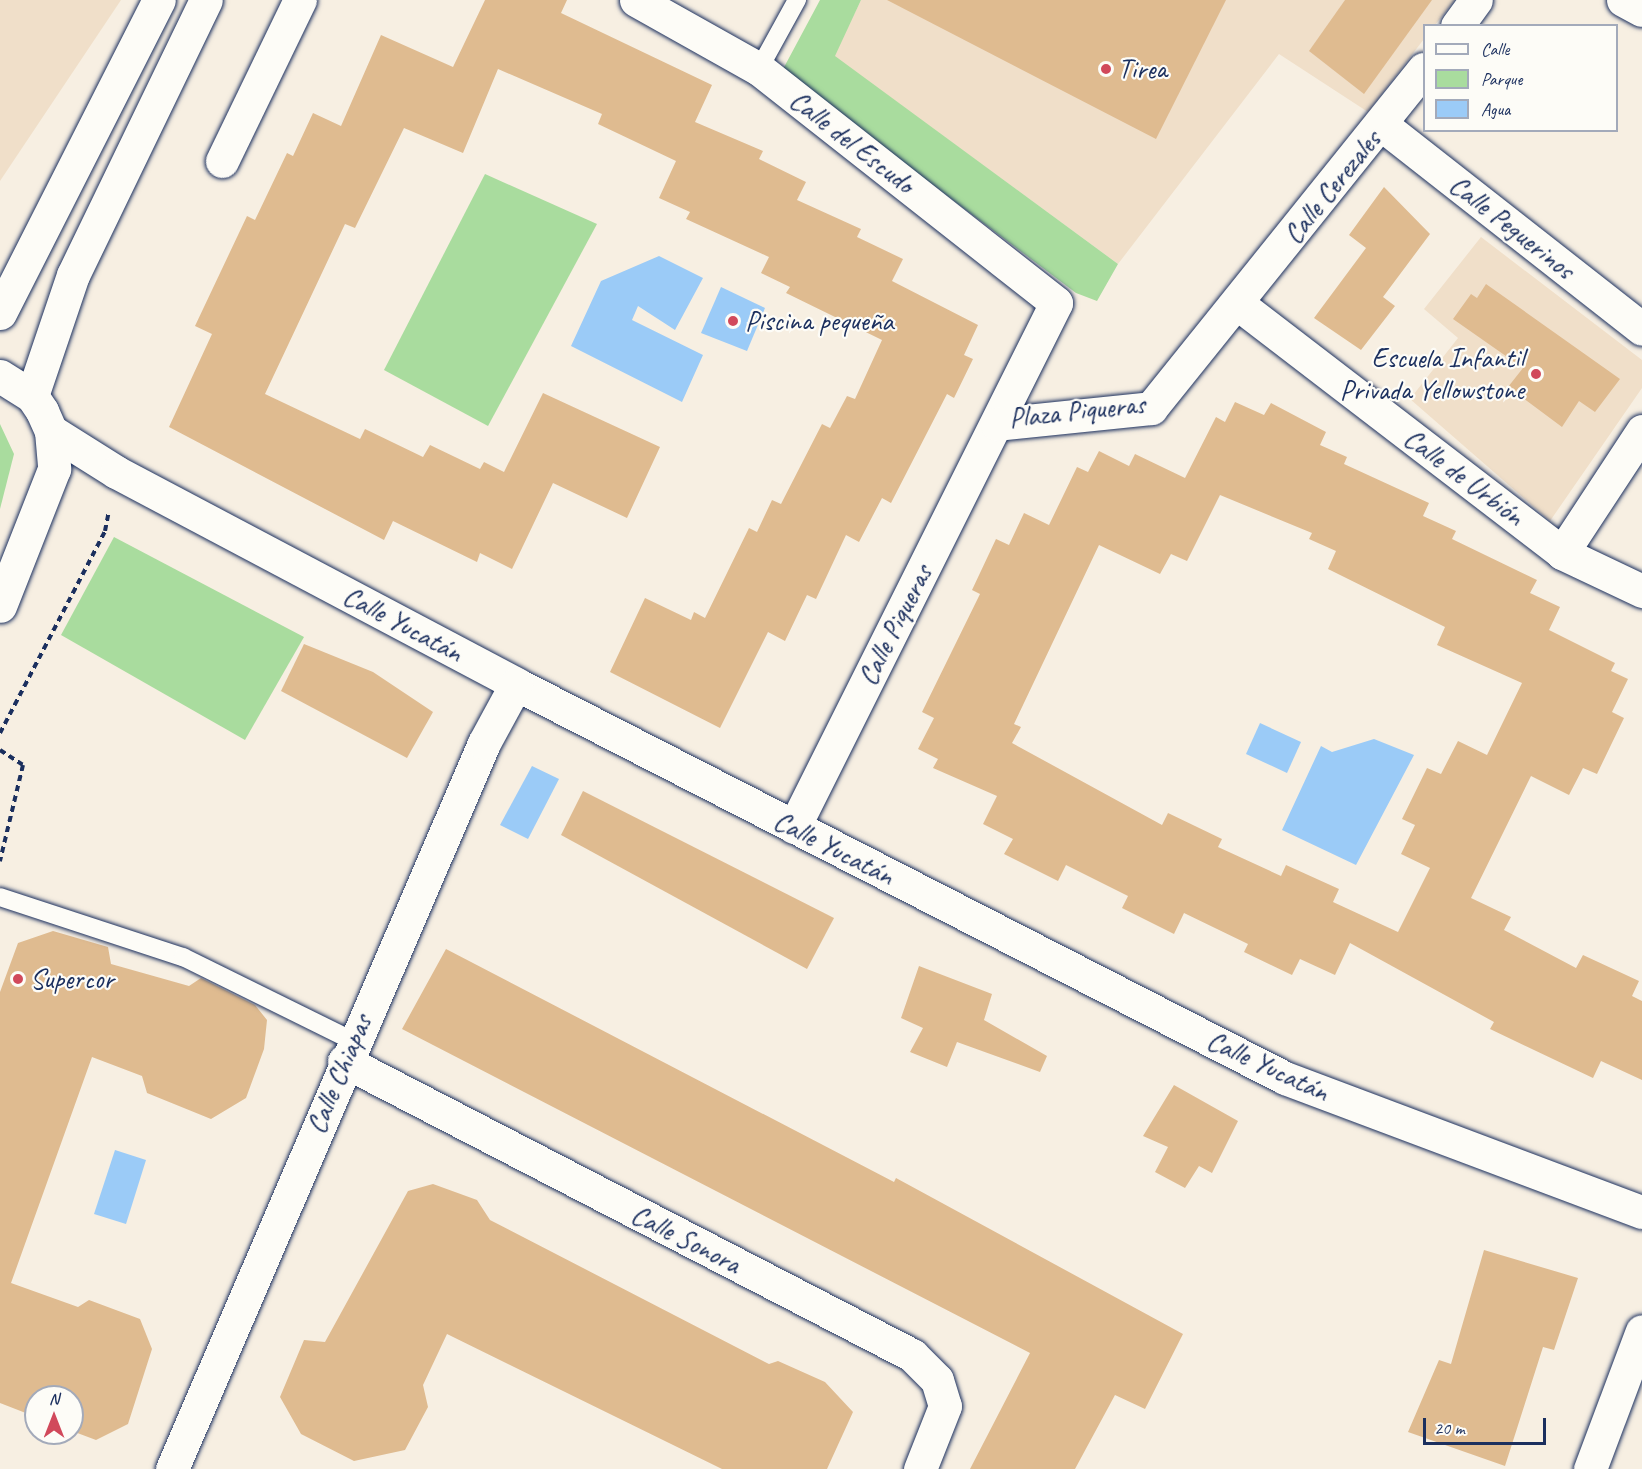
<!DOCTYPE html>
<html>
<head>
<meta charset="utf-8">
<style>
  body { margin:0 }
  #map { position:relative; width:1642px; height:1469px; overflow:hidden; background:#f7efe2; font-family:Caveat,sans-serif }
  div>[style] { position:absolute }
  .built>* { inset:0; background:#f0dfc9 }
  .green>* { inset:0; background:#a9dc9e }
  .water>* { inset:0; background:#9bcbf7 }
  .building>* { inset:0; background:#dfbb90 }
  .path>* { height:4px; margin-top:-2px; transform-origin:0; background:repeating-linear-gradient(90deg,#1b2f5e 0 6px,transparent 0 10.5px) }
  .roads { filter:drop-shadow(0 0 2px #1b2f5e) drop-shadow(0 0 2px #1b2f5e) }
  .lane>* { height:18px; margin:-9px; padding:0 9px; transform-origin:9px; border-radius:9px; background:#fdfcf7 }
  .street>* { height:33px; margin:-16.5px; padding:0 16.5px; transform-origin:16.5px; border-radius:16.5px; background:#fdfcf7 }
  .secondary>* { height:33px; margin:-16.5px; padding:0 16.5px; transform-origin:16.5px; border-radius:16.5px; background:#fdfcf7 }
  .highway>* { height:33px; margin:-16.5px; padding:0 16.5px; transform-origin:16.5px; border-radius:16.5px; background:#fdfcf7 }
  .dots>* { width:16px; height:16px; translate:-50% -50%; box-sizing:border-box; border:3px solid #fdfcf7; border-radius:50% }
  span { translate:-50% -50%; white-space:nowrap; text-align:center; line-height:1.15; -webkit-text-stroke:4.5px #fdfcf7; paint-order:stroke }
  .poi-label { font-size:28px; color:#1b2f5e }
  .left { translate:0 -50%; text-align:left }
  .right { translate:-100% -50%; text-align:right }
  .street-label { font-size:28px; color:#1b2f5e }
  .legend { position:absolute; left:1423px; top:24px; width:195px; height:108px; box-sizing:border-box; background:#fdfcf7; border:2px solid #a3aaba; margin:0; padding:8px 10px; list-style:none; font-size:18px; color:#1b2f5e }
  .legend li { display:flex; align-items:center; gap:12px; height:30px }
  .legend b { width:30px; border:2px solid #a3aaba }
  .north { position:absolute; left:24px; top:1385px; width:60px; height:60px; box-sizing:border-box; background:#fdfcf7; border:2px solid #a3aaba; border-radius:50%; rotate:0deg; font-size:16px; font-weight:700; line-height:24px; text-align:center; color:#1b2f5e }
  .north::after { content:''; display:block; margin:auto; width:21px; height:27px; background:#d1495b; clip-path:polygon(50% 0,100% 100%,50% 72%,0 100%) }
  .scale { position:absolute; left:1423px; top:1418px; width:123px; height:27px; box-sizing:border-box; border:3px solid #1b2f5e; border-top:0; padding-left:8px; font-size:18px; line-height:21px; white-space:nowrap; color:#1b2f5e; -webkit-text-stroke:4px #fdfcf7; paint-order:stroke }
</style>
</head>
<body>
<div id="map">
  <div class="built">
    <div style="clip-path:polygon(0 0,121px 0,0 181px)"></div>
    <div style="clip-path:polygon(861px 0,1455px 0,1435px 25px,1424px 26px,1424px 39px,1368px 112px,1279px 54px,1118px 264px,834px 56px)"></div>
    <div style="clip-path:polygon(1481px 237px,1642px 360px,1642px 388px,1550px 521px,1410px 399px,1458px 338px,1424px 309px)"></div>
  </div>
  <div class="green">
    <div style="clip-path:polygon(820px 0,861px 0,835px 56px,1118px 264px,1097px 301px,1076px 293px,782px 71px)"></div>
    <div style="clip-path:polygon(485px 174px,597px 224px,488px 426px,384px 370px)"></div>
    <div style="clip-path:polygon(0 424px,14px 454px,0 509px)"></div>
    <div style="clip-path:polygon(114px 537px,304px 637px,245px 740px,61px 635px)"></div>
  </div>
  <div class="water">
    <div style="clip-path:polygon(659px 256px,703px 278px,675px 330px,638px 306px,632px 320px,703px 355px,682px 402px,571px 346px,601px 281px)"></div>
    <div style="clip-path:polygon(721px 287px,765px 308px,747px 351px,701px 333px)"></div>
    <div style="clip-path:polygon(1260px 723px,1301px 742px,1287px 773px,1246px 754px)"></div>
    <div style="clip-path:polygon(1374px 739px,1414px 755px,1356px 865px,1282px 830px,1321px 746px,1332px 752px)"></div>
    <div style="clip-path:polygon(532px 766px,559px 779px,528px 839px,500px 825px)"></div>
    <div style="clip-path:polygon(115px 1150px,146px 1160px,126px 1224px,94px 1214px)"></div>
  </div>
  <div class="building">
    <div style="clip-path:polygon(485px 0,567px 0,561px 13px,712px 85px,695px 122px,763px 151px,759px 159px,806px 182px,797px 200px,861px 229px,857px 237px,903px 259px,892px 281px,978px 325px,964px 355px,973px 359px,954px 398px,947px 394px,891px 503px,882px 498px,859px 542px,846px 535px,816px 599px,807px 595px,785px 641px,768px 632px,720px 728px,610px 672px,645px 598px,691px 620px,694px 612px,705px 618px,749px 528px,757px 532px,772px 500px,781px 504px,822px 424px,830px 428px,847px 396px,855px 399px,882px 340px,786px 293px,790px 287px,761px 273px,769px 257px,686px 219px,690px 212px,659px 198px,676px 161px,598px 124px,602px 114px,498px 69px,463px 153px,404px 128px,355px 228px,345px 224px,265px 394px,360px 439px,365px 429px,423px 457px,430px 445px,480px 469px,484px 462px,504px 472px,543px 393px,660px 447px,627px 518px,553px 483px,512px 569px,480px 553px,477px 562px,393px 521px,384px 540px,169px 427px,212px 334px,195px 326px,247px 216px,255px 220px,287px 153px,293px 156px,313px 113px,341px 126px,381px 35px,453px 67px)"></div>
    <div style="clip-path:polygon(887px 0,1226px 0,1156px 139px)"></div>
    <div style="clip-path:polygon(1345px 0,1432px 0,1364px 94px,1309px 51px)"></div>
    <div style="clip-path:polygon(1384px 187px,1430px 234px,1383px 297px,1395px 306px,1361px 350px,1314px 318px,1366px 248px,1349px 235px)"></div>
    <div style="clip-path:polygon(1486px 284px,1620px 379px,1595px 412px,1579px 401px,1562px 427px,1508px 387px,1523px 368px,1453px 319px,1471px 294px,1477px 298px)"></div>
    <div style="clip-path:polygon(evenodd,1235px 402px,1264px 415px,1271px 403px,1326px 432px,1320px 445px,1347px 457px,1344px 464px,1429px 503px,1423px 516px,1456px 531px,1452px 539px,1537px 580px,1530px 593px,1560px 607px,1549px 630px,1615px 663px,1611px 671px,1628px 679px,1612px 712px,1624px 718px,1597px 774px,1583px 768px,1569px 795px,1531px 776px,1471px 898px,1511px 917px,1504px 930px,1576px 968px,1583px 955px,1639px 981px,1632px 996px,1642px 1001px,1642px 1080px,1601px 1061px,1593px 1078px,1490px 1029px,1494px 1022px,1350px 943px,1335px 975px,1300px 959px,1292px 975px,1244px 952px,1248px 944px,1184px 913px,1174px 934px,1122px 908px,1128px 896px,1066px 865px,1058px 881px,1004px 854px,1013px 839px,983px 824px,997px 796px,933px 768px,938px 759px,918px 749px,934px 718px,922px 712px,980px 594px,972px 590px,996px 539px,1009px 545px,1024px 513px,1049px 525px,1077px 467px,1088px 472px,1099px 451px,1129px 466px,1135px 454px,1185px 478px,1216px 417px,1225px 422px,1235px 402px,1220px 495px,1312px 533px,1309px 539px,1336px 551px,1328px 569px,1445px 627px,1437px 645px,1522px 683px,1487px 755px,1458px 741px,1441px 774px,1427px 768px,1402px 819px,1415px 825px,1401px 854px,1430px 868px,1398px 932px,1333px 902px,1339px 889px,1286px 865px,1281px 876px,1218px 847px,1222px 839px,1168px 813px,1162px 825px,1012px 743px,1021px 727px,1014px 724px,1099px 545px,1160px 574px,1171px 554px,1187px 561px,1220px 495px)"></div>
    <div style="clip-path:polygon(304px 644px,373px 672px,433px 712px,407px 758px,281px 691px)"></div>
    <div style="clip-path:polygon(583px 791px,834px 918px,807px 969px,561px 835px)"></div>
    <div style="clip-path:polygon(53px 931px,108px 947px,111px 964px,189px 986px,201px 978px,255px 1005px,267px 1020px,264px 1049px,246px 1098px,211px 1119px,147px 1093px,142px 1076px,92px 1057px,11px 1283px,78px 1307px,89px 1300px,140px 1319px,152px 1349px,128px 1424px,96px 1440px,72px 1431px,72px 1397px,36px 1397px,36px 1417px,0 1403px,0 992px,18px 943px)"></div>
    <div style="clip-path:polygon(446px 949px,894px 1182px,896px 1178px,1183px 1334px,1145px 1409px,1115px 1395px,1075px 1469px,970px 1469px,1030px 1353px,402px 1029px)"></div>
    <div style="clip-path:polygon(919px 966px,992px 994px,984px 1020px,1047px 1056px,1040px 1072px,957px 1042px,947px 1067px,910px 1052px,923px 1028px,901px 1018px)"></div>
    <div style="clip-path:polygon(1174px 1085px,1238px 1121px,1212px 1173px,1199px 1166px,1185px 1188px,1155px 1172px,1168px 1147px,1143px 1136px)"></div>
    <div style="clip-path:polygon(433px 1184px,477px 1200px,490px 1220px,769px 1364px,778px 1361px,825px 1382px,853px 1412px,827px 1469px,722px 1469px,447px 1334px,423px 1385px,428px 1407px,405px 1450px,354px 1461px,301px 1434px,280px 1397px,304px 1340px,325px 1342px,408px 1191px)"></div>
    <div style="clip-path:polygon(1484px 1250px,1578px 1278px,1554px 1350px,1543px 1347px,1505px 1466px,1408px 1432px,1439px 1360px,1451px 1364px)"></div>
  </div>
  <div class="path">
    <div style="left:0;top:733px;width:228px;rotate:-62.5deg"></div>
    <div style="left:105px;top:531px;width:20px;rotate:-79deg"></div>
    <div style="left:0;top:750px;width:27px;rotate:33deg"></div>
    <div style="left:23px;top:765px;width:99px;rotate:103.5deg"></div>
  </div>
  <div class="roads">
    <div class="lane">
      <div style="left:759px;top:69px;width:79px;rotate:-61.2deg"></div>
      <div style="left:0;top:897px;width:193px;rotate:18.2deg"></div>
      <div style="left:183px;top:957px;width:190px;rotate:26.3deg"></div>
    </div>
    <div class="street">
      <div style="left:636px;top:0;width:141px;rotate:29.3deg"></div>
      <div style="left:759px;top:69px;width:378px;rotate:38.2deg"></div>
      <div style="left:1056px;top:303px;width:586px;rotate:116.57deg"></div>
      <div style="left:1457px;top:26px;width:32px;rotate:-54deg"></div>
      <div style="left:1382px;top:125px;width:330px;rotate:38.1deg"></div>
      <div style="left:222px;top:161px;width:179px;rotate:-64.2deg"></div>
      <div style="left:1238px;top:304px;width:409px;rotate:37.5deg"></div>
      <div style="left:1562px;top:553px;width:89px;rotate:25.4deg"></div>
      <div style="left:997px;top:424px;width:155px;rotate:-5.9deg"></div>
      <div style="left:1151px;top:408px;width:435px;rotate:-51.2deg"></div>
      <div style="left:51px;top:431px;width:77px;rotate:32.2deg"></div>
      <div style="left:116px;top:472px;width:453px;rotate:27.9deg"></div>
      <div style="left:516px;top:684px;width:864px;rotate:27.13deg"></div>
      <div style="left:1285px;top:1078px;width:381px;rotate:20.6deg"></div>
      <div style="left:1562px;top:553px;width:146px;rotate:-56.7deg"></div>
      <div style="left:344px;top:1061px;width:640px;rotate:27.37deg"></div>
      <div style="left:912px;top:1355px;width:35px;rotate:45deg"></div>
      <div style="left:937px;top:1380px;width:27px;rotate:73deg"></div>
      <div style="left:945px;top:1406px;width:68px;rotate:111.6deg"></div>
      <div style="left:172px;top:1469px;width:790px;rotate:-66.74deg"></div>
      <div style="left:484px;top:743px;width:67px;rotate:-61.5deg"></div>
      <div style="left:1590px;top:1469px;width:147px;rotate:-69.4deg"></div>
    </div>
    <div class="secondary">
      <div style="left:0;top:313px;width:351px;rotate:-63.1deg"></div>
      <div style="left:0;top:376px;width:38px;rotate:32deg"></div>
      <div style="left:32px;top:396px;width:18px;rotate:56deg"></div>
      <div style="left:42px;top:411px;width:22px;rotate:66deg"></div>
      <div style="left:51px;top:431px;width:38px;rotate:85deg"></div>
      <div style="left:54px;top:469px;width:147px;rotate:111.5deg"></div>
      <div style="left:32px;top:396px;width:128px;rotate:-71.3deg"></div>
      <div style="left:73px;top:275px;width:305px;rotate:-64.2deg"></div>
    </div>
    <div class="highway">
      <div style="left:1623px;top:0;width:21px;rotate:28deg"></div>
    </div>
  </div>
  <div class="dots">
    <div style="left:1106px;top:69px;background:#d1495b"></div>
    <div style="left:733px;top:321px;background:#d1495b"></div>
    <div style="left:1536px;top:374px;background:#d1495b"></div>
    <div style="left:18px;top:979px;background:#d1495b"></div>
  </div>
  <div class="poi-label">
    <span class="left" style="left:1118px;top:69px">Tirea</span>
    <span class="left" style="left:745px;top:321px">Piscina pequeña</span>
    <span class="right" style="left:1524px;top:374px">Escuela Infantil<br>Privada Yellowstone</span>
    <span class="left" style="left:30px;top:979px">Supercor</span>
  </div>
  <div class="street-label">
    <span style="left:852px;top:142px;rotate:38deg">Calle del Escudo</span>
    <span style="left:1332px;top:187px;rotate:-51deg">Calle Cerezales</span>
    <span style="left:1512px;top:227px;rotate:38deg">Calle Peguerinos</span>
    <span style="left:1077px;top:411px;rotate:-6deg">Plaza Piqueras</span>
    <span style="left:1464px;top:477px;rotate:37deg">Calle de Urbión</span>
    <span style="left:403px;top:624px;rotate:28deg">Calle Yucatán</span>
    <span style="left:895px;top:625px;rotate:-63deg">Calle Piqueras</span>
    <span style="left:834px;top:848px;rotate:27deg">Calle Yucatán</span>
    <span style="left:1268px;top:1066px;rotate:25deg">Calle Yucatán</span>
    <span style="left:339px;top:1074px;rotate:-67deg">Calle Chiapas</span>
    <span style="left:686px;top:1239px;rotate:27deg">Calle Sonora</span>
  </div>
  <ul class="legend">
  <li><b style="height:8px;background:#fdfcf7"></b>Calle</li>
  <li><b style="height:16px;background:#a9dc9e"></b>Parque</li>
  <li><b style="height:16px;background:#9bcbf7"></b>Agua</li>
  </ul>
  <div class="north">N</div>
  <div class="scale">20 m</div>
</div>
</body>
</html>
